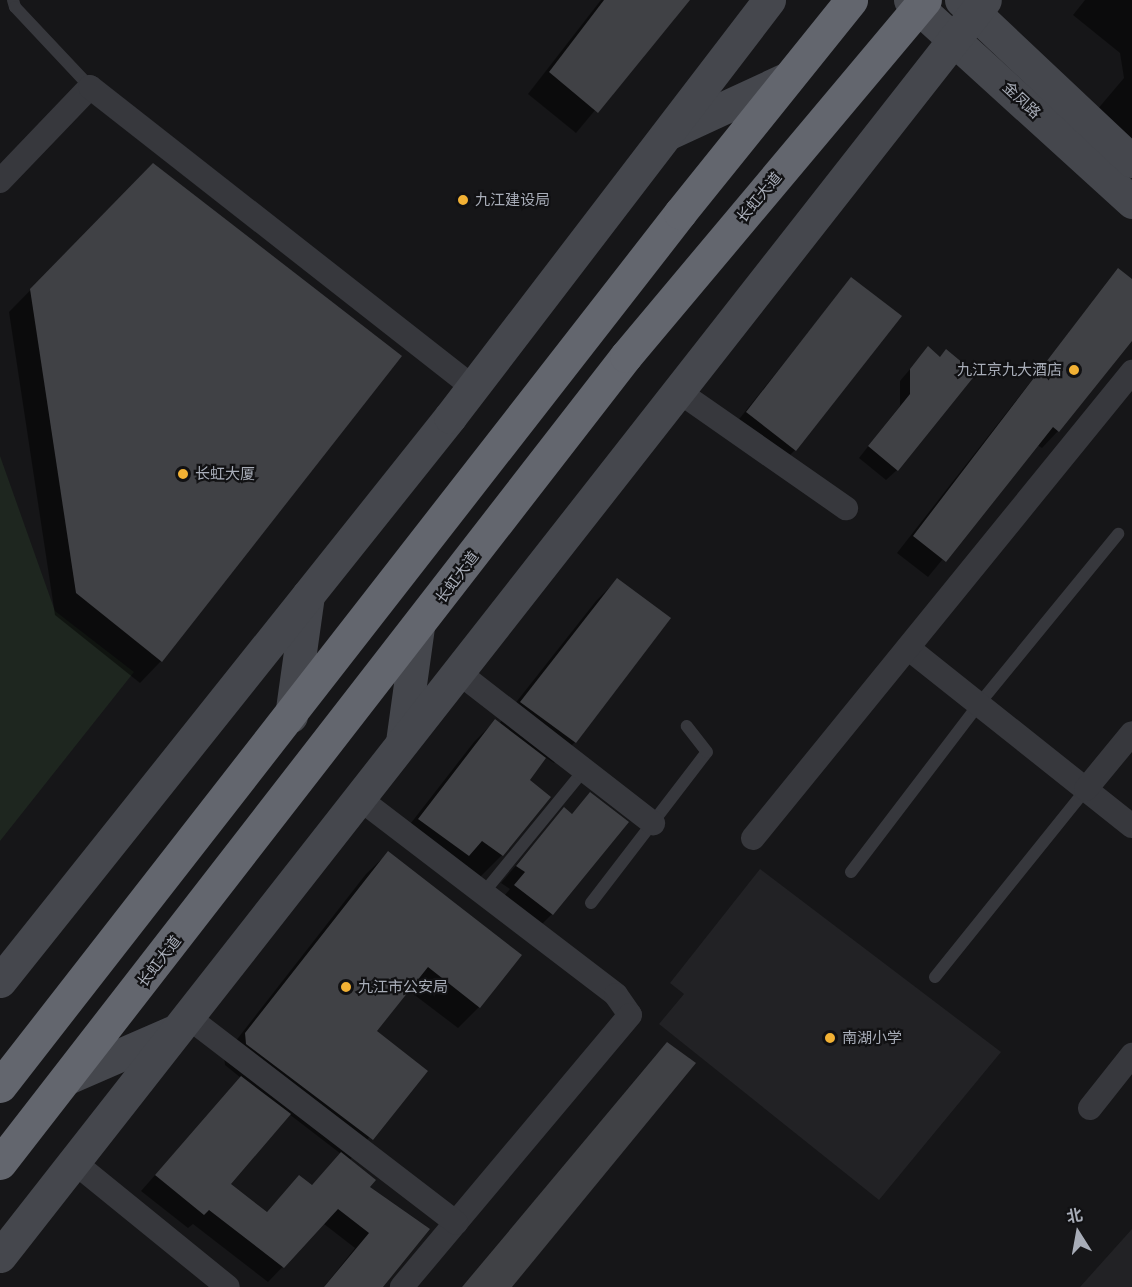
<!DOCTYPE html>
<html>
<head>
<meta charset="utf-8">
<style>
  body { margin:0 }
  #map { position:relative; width:1132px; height:1287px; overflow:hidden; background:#161618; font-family:"Titillium Web","Noto Sans SC",sans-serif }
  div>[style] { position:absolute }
  .built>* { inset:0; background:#222225 }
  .green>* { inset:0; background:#1e261f }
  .shadow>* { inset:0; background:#0007 }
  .building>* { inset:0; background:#404145 }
  .lane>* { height:12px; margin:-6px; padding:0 6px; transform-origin:6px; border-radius:6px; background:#37383d }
  .street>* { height:24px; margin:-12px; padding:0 12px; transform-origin:12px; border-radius:12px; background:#37383d }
  .secondary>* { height:33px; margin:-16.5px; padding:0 16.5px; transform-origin:16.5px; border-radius:16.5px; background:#45474d }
  .highway>* { height:33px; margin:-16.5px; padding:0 16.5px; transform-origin:16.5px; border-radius:16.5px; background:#63666e }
  .dots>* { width:16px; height:16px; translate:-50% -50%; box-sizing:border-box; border:3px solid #111113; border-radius:50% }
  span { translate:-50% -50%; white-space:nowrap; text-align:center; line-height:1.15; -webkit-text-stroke:4.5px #111113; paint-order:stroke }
  .street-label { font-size:15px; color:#a8adb8 }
  .poi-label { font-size:15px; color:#a8adb8 }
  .left { translate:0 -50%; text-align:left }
  .right { translate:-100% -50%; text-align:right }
  .north { position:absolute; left:1048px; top:1203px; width:60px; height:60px; -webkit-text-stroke:4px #111113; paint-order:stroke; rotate:349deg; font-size:16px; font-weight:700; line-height:24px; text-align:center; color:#a8adb8 }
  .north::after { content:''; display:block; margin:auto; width:21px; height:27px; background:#a8adb8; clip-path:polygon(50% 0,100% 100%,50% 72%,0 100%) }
</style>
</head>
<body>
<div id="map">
  <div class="built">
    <div style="clip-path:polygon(760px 869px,1001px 1052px,879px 1200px,659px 1024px,684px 994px,670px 983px)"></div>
    <div style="clip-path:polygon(1132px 1229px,1132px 1287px,1080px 1287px)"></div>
  </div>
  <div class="green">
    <div style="clip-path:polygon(0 456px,55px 611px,134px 672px,0 841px)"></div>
  </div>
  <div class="shadow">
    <div style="clip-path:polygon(601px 0,687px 0,576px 133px,528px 94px)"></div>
    <div style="clip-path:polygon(1085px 0,1132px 0,1132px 152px,1091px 117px,1124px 78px,1120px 53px,1073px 15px)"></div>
    <div style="clip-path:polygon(153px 165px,400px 356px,161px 661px,140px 683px,55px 615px,9px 312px)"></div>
    <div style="clip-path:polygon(1118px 270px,1132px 281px,1132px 339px,1058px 431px,1042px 448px,1037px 445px,928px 577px,897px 553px)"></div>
    <div style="clip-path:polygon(851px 279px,795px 450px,784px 461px,736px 423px)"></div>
    <div style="clip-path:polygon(928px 348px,897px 470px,886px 480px,859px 458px,900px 406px,900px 381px)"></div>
    <div style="clip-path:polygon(617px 580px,575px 742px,554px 763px,545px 757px,528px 781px,502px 855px,480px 877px,397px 841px,474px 742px,495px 721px,499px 724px,596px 601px)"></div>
    <div style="clip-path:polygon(590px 794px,552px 914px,536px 930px,499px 902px,510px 889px,501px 883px,564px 809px,571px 815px)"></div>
    <div style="clip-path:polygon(evenodd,388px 853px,479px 1007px,458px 1028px,408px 990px,375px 1032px,426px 1071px,349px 1161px,368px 1187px,381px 1287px,324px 1287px,355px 1248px,324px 1224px,268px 1282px,193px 1224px,188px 1228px,141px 1191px,241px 1078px,225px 1065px,224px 1056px,366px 874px,388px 853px,289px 1114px,341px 1154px,311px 1186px,299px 1177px,266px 1213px,229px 1184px,289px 1114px)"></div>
    <div style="clip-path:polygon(667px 1044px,510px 1287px,462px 1287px,656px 1055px)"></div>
  </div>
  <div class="building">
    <div style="clip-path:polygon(604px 0,690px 0,598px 113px,549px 72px)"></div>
    <div style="clip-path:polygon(153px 163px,402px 356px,162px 662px,76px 593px,30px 289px)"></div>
    <div style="clip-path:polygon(1118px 268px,1132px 279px,1132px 341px,1059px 432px,1053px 427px,946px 562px,913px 536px)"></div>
    <div style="clip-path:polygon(851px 277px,902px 316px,796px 451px,746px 412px)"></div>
    <div style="clip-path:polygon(928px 346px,940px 357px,946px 349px,976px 374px,898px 471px,868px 446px,910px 394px,910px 369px)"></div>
    <div style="clip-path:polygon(617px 578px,671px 618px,576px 743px,520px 702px)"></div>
    <div style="clip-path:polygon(495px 719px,546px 758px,530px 780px,551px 797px,503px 856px,482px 841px,469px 856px,418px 819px)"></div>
    <div style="clip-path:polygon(590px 792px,629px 822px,553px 915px,514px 885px,525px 872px,516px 866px,564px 807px,572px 814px)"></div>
    <div style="clip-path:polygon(388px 851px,522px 955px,480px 1008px,428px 967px,377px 1031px,428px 1071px,373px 1140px,246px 1044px,245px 1033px)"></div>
    <div style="clip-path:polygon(667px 1042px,696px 1063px,512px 1287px,462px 1287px)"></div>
    <div style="clip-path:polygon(241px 1076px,291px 1114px,231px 1184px,267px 1212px,299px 1175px,312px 1185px,341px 1152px,376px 1180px,370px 1187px,430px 1229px,383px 1287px,324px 1287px,369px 1233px,338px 1209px,284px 1268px,209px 1210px,204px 1215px,155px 1175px)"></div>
  </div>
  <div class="lane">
    <div style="left:13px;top:0;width:7px;rotate:74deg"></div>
    <div style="left:15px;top:7px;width:110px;rotate:46.8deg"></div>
    <div style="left:851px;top:872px;width:211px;rotate:-52.7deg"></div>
    <div style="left:979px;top:704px;width:220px;rotate:-50.7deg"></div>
    <div style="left:485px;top:891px;width:156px;rotate:-50.7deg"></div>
    <div style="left:591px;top:903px;width:190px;rotate:-52.5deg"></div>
    <div style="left:707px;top:752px;width:33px;rotate:-128deg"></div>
    <div style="left:935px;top:977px;width:241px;rotate:-51.2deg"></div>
  </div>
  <div class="street">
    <div style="left:0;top:181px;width:130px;rotate:-46.2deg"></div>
    <div style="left:90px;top:87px;width:485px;rotate:38.1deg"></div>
    <div style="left:678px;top:391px;width:205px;rotate:34.9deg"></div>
    <div style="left:908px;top:648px;width:286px;rotate:38.5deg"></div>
    <div style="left:458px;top:672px;width:247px;rotate:37.8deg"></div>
    <div style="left:1086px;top:789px;width:72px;rotate:-50.6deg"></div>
    <div style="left:360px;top:799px;width:322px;rotate:37.4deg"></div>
    <div style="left:616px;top:995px;width:24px;rotate:55deg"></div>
    <div style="left:630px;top:1015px;width:355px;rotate:130deg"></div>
    <div style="left:753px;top:838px;width:601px;rotate:-50.88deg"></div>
    <div style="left:188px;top:1017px;width:338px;rotate:37.5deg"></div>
    <div style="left:1090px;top:1108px;width:68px;rotate:-51.6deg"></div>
    <div style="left:74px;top:1162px;width:198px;rotate:39.1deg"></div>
  </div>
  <div class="secondary">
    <div style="left:910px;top:0;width:300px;rotate:42.3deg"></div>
    <div style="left:961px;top:0;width:235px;rotate:43.3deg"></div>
    <div style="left:669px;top:133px;width:131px;rotate:-24.8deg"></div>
    <div style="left:291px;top:716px;width:122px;rotate:-82deg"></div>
    <div style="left:402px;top:742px;width:116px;rotate:-82.1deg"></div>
    <div style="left:0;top:981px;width:722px;rotate:-51.41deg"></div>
    <div style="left:450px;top:417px;width:525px;rotate:-52.58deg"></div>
    <div style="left:67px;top:1078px;width:116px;rotate:-23.5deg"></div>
    <div style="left:0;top:1256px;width:1596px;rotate:-51.9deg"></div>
  </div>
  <div class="highway">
    <div style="left:0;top:1086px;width:1107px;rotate:-52.08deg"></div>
    <div style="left:680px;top:213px;width:273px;rotate:-51.2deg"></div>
    <div style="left:0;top:1163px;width:1021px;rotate:-52.2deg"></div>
    <div style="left:626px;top:356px;width:465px;rotate:-50deg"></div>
  </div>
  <div class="dots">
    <div style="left:463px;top:200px;background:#f2b134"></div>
    <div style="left:1074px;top:370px;background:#f2b134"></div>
    <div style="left:183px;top:474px;background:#f2b134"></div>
    <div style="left:346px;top:987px;background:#f2b134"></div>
    <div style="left:830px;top:1038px;background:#f2b134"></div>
  </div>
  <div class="street-label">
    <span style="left:1022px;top:100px;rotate:43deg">金凤路</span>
    <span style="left:759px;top:197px;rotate:-50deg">长虹大道</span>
    <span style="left:457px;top:577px;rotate:-53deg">长虹大道</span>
    <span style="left:159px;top:961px;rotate:-52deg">长虹大道</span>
  </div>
  <div class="poi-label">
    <span class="left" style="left:475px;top:200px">九江建设局</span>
    <span class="right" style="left:1062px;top:370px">九江京九大酒店</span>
    <span class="left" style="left:195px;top:474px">长虹大厦</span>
    <span class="left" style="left:358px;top:987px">九江市公安局</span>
    <span class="left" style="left:842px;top:1038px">南湖小学</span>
  </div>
  <div class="north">北</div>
</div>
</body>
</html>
